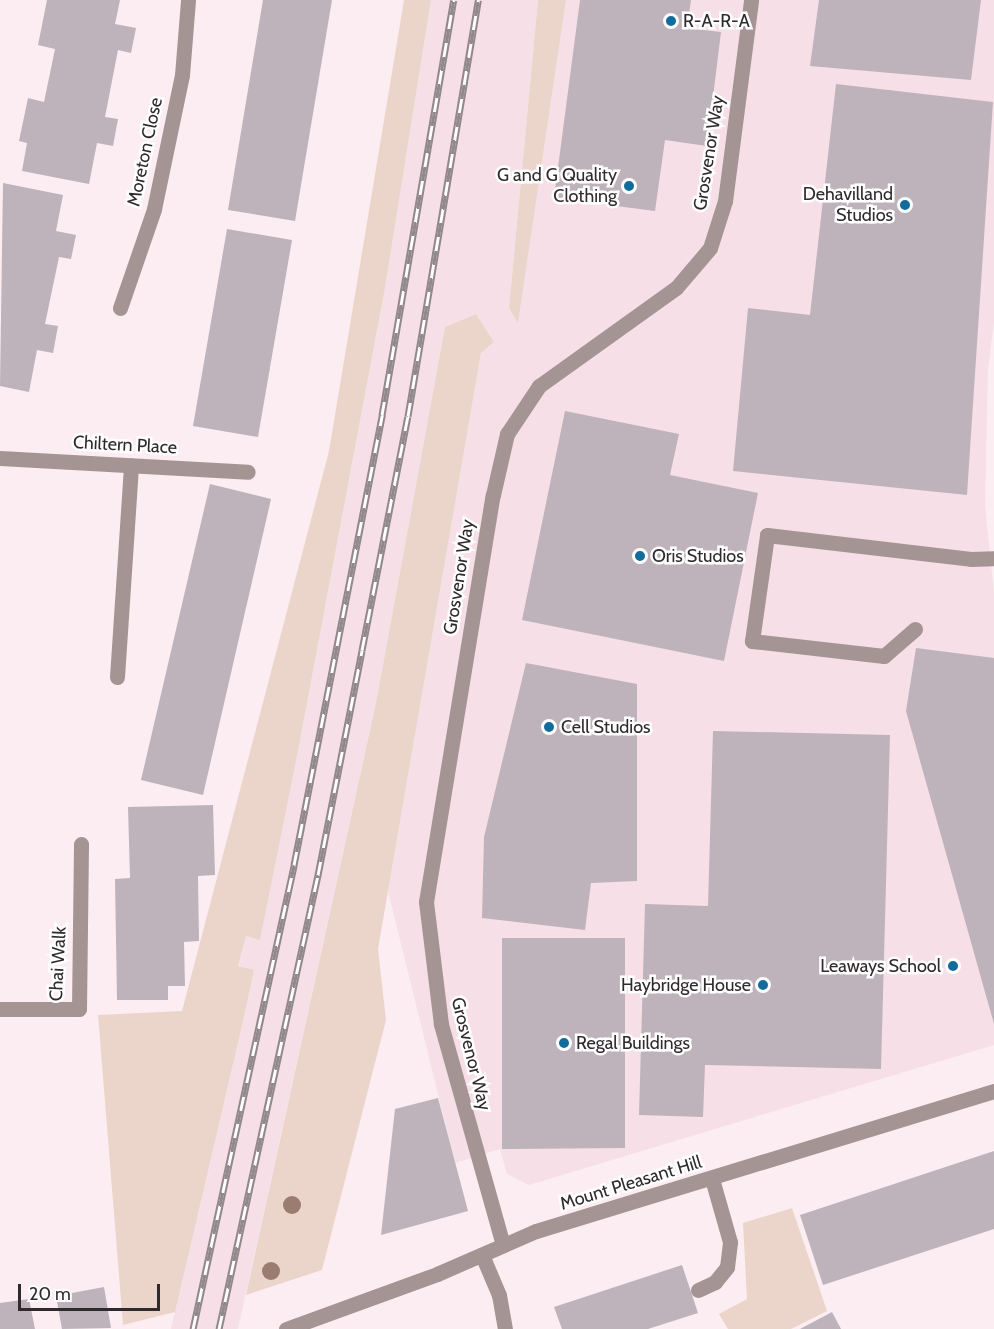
<!DOCTYPE html>
<html>
<head>
<meta charset="utf-8">
<style>
  body { margin:0 }
  #map { position:relative; width:994px; height:1329px; overflow:hidden; background:#fbedf1; font-family:Cabin,sans-serif }
  div>[style] { position:absolute }
  .built>* { inset:0; background:#f6dfe6 }
  .green>* { inset:0; background:#ebd5cb }
  .building>* { inset:0; background:#beb3bb }
  .service>* { height:15px; margin:-7.5px; padding:0 7.5px; transform-origin:7.5px; border-radius:7.5px; background:#a49493 }
  .minor>* { height:15px; margin:-7.5px; padding:0 7.5px; transform-origin:7.5px; border-radius:7.5px; background:#a49493 }
  .rail>* { height:7px; margin-top:-3.5px; transform-origin:0; background:repeating-linear-gradient(90deg,#fefefe 0 14px,#91888b 0 28px); box-sizing:border-box; border-block:2px solid #91888b }
  .trees>* { width:18px; height:18px; margin:-9px; border-radius:50%; background:#9a7c71 }
  .dots>* { width:16px; height:16px; translate:-50% -50%; box-sizing:border-box; border:3px solid #fefefe; border-radius:50% }
  span { translate:-50% -50%; white-space:nowrap; text-align:center; line-height:1.15; -webkit-text-stroke:5px #fefefe; paint-order:stroke }
  .poi-label { font-size:18px; color:#2f2a2c }
  .left { translate:0 -50%; text-align:left }
  .right { translate:-100% -50%; text-align:right }
  .street-label { font-size:18px; color:#2f2a2c }
  .scale { position:absolute; left:18px; top:1284px; width:142px; height:27px; box-sizing:border-box; border:3px solid #2f2a2c; border-top:0; padding-left:8px; font-size:18px; line-height:21px; white-space:nowrap; color:#2f2a2c; -webkit-text-stroke:4px #fefefe; paint-order:stroke }
</style>
</head>
<body>
<div id="map">
  <div class="built">
    <div style="clip-path:polygon(431px 0,538px 0,509px 308px,518px 322px,566px 0,994px 0,994px 321px,988px 371px,985px 506px,994px 594px,994px 1045px,529px 1185px,507px 1174px,500px 1149px,455px 1163px,388px 891px,481px 353px,494px 342px,476px 314px,445px 327px,376px 703px,238px 1329px,171px 1329px,253px 970px,238px 966px,246px 936px,260px 939px,298px 751px,385px 288px)"></div>
  </div>
  <div class="green">
    <div style="clip-path:polygon(404px 0,431px 0,385px 288px,298px 751px,260px 940px,246px 936px,238px 966px,254px 970px,242px 1025px,175px 1312px,123px 1325px,98px 1015px,182px 1011px,329px 451px)"></div>
    <div style="clip-path:polygon(538px 0,566px 0,518px 323px,509px 308px)"></div>
    <div style="clip-path:polygon(476px 314px,494px 342px,481px 353px,378px 949px,386px 1020px,322px 1270px,246px 1295px,376px 703px,445px 327px)"></div>
    <div style="clip-path:polygon(792px 1208px,827px 1311px,791px 1329px,728px 1329px,719px 1314px,747px 1299px,743px 1223px)"></div>
  </div>
  <div class="building">
    <div style="clip-path:polygon(47px 0,120px 0,115px 24px,136px 28px,131px 53px,118px 50px,105px 117px,118px 119px,113px 146px,97px 143px,89px 184px,22px 171px,27px 143px,19px 141px,28px 98px,44px 102px,55px 49px,38px 45px)"></div>
    <div style="clip-path:polygon(263px 0,332px 0,295px 221px,228px 210px)"></div>
    <div style="clip-path:polygon(580px 0,691px 0,687px 28px,721px 32px,707px 146px,665px 140px,655px 211px,554px 198px)"></div>
    <div style="clip-path:polygon(819px 0,981px 0,971px 80px,810px 66px)"></div>
    <div style="clip-path:polygon(836px 84px,993px 102px,967px 495px,733px 471px,748px 308px,810px 315px)"></div>
    <div style="clip-path:polygon(3px 183px,63px 195px,56px 231px,76px 235px,71px 259px,59px 257px,45px 324px,58px 326px,53px 353px,37px 350px,29px 392px,0 386px)"></div>
    <div style="clip-path:polygon(227px 229px,292px 240px,258px 437px,193px 426px)"></div>
    <div style="clip-path:polygon(565px 411px,679px 434px,670px 475px,758px 493px,724px 661px,522px 620px)"></div>
    <div style="clip-path:polygon(210px 484px,271px 499px,203px 795px,141px 780px)"></div>
    <div style="clip-path:polygon(916px 648px,994px 658px,994px 1024px,906px 711px)"></div>
    <div style="clip-path:polygon(526px 663px,637px 684px,637px 881px,591px 883px,585px 930px,482px 918px,484px 837px)"></div>
    <div style="clip-path:polygon(713px 731px,890px 735px,881px 1069px,705px 1065px,703px 1117px,639px 1115px,645px 904px,708px 906px)"></div>
    <div style="clip-path:polygon(213px 805px,215px 875px,198px 876px,199px 941px,184px 942px,185px 986px,168px 986px,168px 1000px,117px 1000px,115px 879px,130px 878px,128px 807px)"></div>
    <div style="clip-path:polygon(502px 938px,625px 938px,625px 1148px,502px 1149px)"></div>
    <div style="clip-path:polygon(438px 1098px,468px 1211px,381px 1235px,395px 1109px)"></div>
    <div style="clip-path:polygon(994px 1151px,994px 1229px,823px 1285px,800px 1215px)"></div>
    <div style="clip-path:polygon(682px 1265px,698px 1313px,648px 1329px,562px 1329px,554px 1307px)"></div>
    <div style="clip-path:polygon(104px 1287px,111px 1328px,62px 1329px,56px 1296px)"></div>
    <div style="clip-path:polygon(29px 1299px,35px 1329px,0 1329px,0 1303px)"></div>
    <div style="clip-path:polygon(832px 1312px,841px 1329px,800px 1329px)"></div>
  </div>
  <div class="service">
    <div style="left:915px;top:629px;width:41px;rotate:138.9deg"></div>
    <div style="left:884px;top:656px;width:133px;rotate:-173.5deg"></div>
    <div style="left:752px;top:641px;width:107px;rotate:-81.9deg"></div>
    <div style="left:767px;top:535px;width:205px;rotate:6.7deg"></div>
    <div style="left:971px;top:559px;width:23px;rotate:-2deg"></div>
    <div style="left:117px;top:677px;width:212px;rotate:-86.2deg"></div>
    <div style="left:698px;top:1290px;width:19px;rotate:-25deg"></div>
    <div style="left:715px;top:1282px;width:19px;rotate:-51deg"></div>
    <div style="left:727px;top:1267px;width:25px;rotate:-83deg"></div>
    <div style="left:730px;top:1242px;width:66px;rotate:-105.9deg"></div>
  </div>
  <div class="minor">
    <div style="left:120px;top:308px;width:105px;rotate:-71deg"></div>
    <div style="left:154px;top:209px;width:137px;rotate:-78.2deg"></div>
    <div style="left:182px;top:75px;width:75px;rotate:-85.4deg"></div>
    <div style="left:0;top:458px;width:248px;rotate:3.2deg"></div>
    <div style="left:0;top:1009px;width:79px"></div>
    <div style="left:79px;top:1009px;width:165px;rotate:-89.3deg"></div>
    <div style="left:503px;top:1245px;width:230px;rotate:-105.7deg"></div>
    <div style="left:441px;top:1024px;width:123px;rotate:-97deg"></div>
    <div style="left:426px;top:902px;width:412px;rotate:-80.7deg"></div>
    <div style="left:493px;top:495px;width:63px;rotate:-77.1deg"></div>
    <div style="left:507px;top:434px;width:58px;rotate:-56.3deg"></div>
    <div style="left:539px;top:386px;width:168px;rotate:-35.6deg"></div>
    <div style="left:676px;top:288px;width:52px;rotate:-49.6deg"></div>
    <div style="left:710px;top:248px;width:49px;rotate:-72.3deg"></div>
    <div style="left:725px;top:201px;width:203px;rotate:-82.6deg"></div>
    <div style="left:482px;top:1255px;width:43px;rotate:67deg"></div>
    <div style="left:499px;top:1295px;width:35px;rotate:80deg"></div>
    <div style="left:286px;top:1329px;width:161px;rotate:-20deg"></div>
    <div style="left:437px;top:1274px;width:108px;rotate:-23.5deg"></div>
    <div style="left:536px;top:1231px;width:479px;rotate:-17deg"></div>
  </div>
  <div class="rail">
    <div style="left:193px;top:1329px;width:475px;rotate:-77.7deg"></div>
    <div style="left:294px;top:865px;width:459px;rotate:-78.9deg"></div>
    <div style="left:382px;top:415px;width:421px;rotate:-80.2deg"></div>
    <div style="left:219px;top:1329px;width:465px;rotate:-77.7deg"></div>
    <div style="left:318px;top:875px;width:229px;rotate:-78.9deg"></div>
    <div style="left:362px;top:650px;width:238px;rotate:-78.9deg"></div>
    <div style="left:408px;top:416px;width:422px;rotate:-80.4deg"></div>
  </div>
  <div class="trees">
    <div style="left:292px;top:1205px"></div>
    <div style="left:271px;top:1271px"></div>
  </div>
  <div class="dots">
    <div style="left:671px;top:21px;background:#116b9b"></div>
    <div style="left:629px;top:186px;background:#116b9b"></div>
    <div style="left:905px;top:205px;background:#116b9b"></div>
    <div style="left:640px;top:556px;background:#116b9b"></div>
    <div style="left:549px;top:727px;background:#116b9b"></div>
    <div style="left:953px;top:966px;background:#116b9b"></div>
    <div style="left:763px;top:985px;background:#116b9b"></div>
    <div style="left:564px;top:1043px;background:#116b9b"></div>
  </div>
  <div class="poi-label">
    <span class="left" style="left:683px;top:21px">R-A-R-A</span>
    <span class="right" style="left:617px;top:186px">G and G Quality<br>Clothing</span>
    <span class="right" style="left:893px;top:205px">Dehavilland<br>Studios</span>
    <span class="left" style="left:652px;top:556px">Oris Studios</span>
    <span class="left" style="left:561px;top:727px">Cell Studios</span>
    <span class="right" style="left:941px;top:966px">Leaways School</span>
    <span class="right" style="left:751px;top:985px">Haybridge House</span>
    <span class="left" style="left:576px;top:1043px">Regal Buildings</span>
  </div>
  <div class="street-label">
    <span style="left:145px;top:152px;rotate:-78deg">Moreton Close</span>
    <span style="left:709px;top:153px;rotate:-81deg">Grosvenor Way</span>
    <span style="left:125px;top:445px;rotate:3deg">Chiltern Place</span>
    <span style="left:459px;top:577px;rotate:-81deg">Grosvenor Way</span>
    <span style="left:58px;top:964px;rotate:-87deg">Chai Walk</span>
    <span style="left:471px;top:1054px;rotate:76deg">Grosvenor Way</span>
    <span style="left:631px;top:1183px;rotate:-17deg">Mount Pleasant Hill</span>
  </div>
  <div class="scale">20 m</div>
</div>
</body>
</html>
